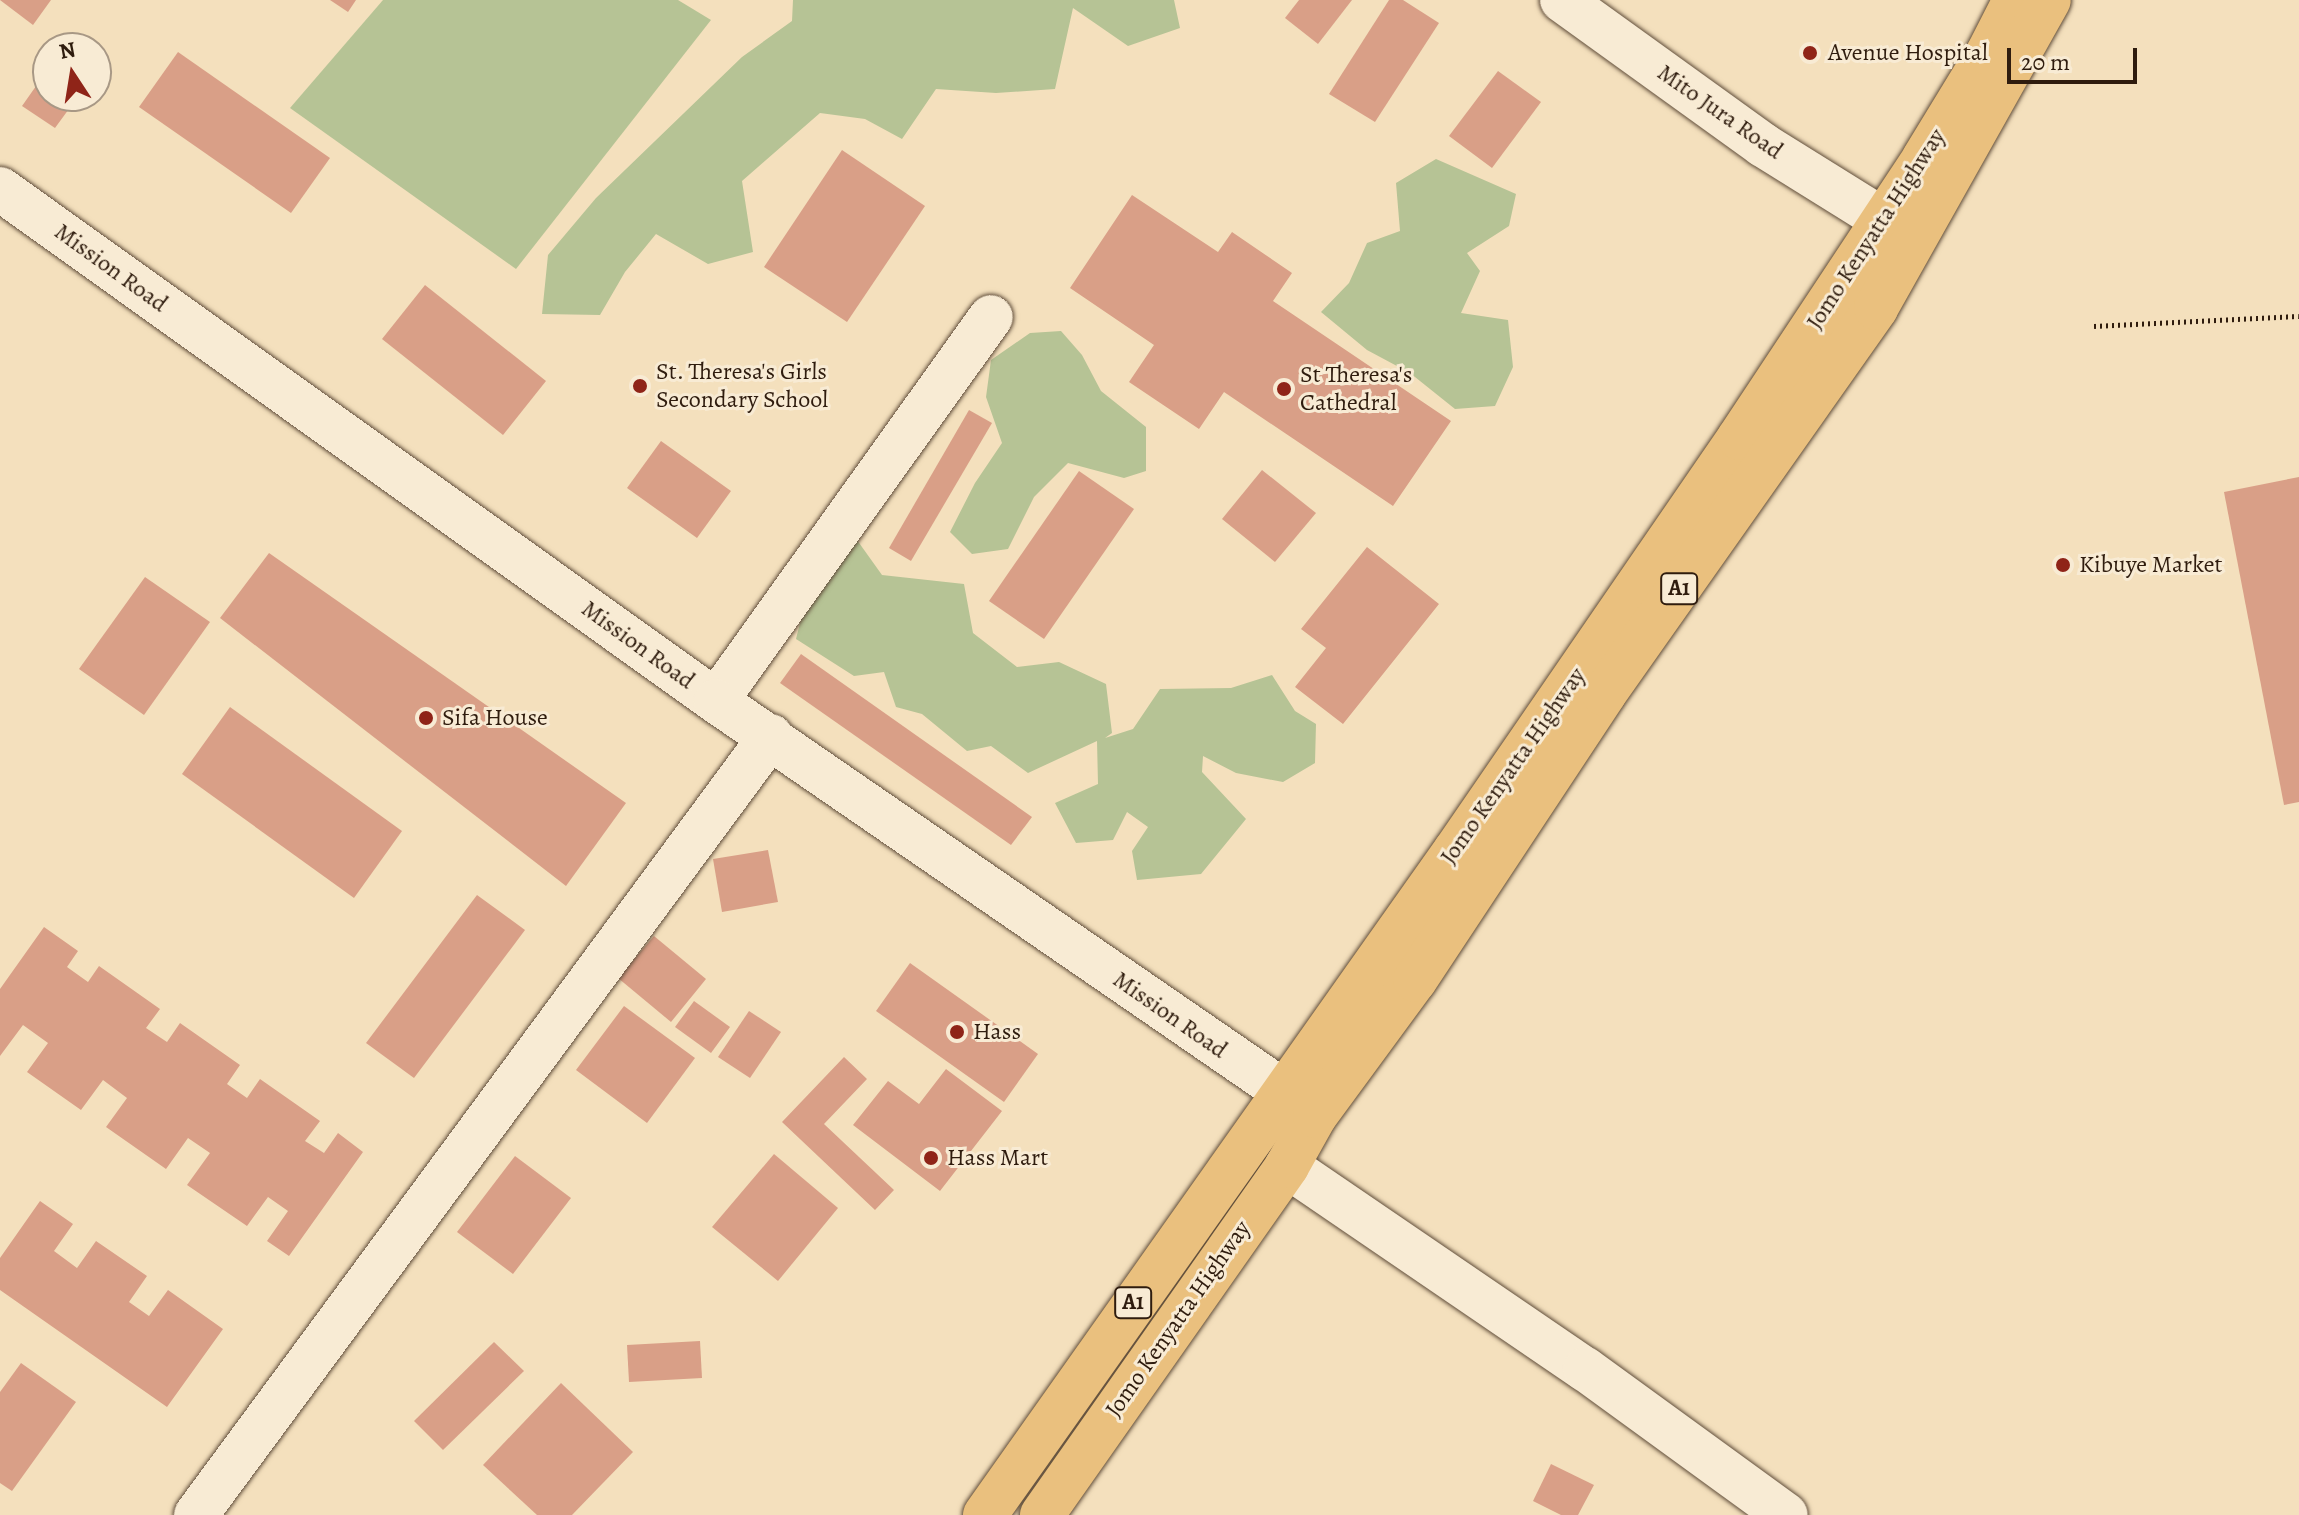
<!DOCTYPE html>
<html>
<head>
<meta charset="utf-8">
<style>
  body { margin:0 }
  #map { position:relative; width:2299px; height:1515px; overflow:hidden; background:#f4e0bd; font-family:Alegreya,serif }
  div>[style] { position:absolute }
  .green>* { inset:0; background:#b6c395 }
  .building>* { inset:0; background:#d99f87 }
  .path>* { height:5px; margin-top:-2.5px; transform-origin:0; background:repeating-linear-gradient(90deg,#2f1c0e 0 2px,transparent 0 6px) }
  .roads { filter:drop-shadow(0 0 2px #604d3a) drop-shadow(0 0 2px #604d3a) }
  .street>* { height:44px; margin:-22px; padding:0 22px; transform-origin:22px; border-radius:22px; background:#f8ebd4 }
  .secondary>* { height:44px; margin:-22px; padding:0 22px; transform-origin:22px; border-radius:22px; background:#f8ebd4 }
  .highway>* { height:44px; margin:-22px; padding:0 22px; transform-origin:22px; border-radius:22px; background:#eac07e }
  .dots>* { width:22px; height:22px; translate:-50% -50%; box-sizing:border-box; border:4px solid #f8ebd4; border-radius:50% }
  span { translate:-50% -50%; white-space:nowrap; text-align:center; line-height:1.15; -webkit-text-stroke:6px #f8ebd4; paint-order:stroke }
  .shield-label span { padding:2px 6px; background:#f8ebd4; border:2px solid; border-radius:6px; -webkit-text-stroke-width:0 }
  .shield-label { font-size:22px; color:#2f1c0e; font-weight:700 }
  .poi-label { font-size:24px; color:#2f1c0e }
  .left { translate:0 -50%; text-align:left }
  .street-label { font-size:24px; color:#2f1c0e }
  .north { position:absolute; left:32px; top:32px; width:80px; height:80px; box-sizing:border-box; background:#f8ebd4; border:2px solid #a89885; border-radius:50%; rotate:348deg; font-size:22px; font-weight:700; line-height:32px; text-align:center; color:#2f1c0e }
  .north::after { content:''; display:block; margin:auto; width:28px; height:36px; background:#8f2418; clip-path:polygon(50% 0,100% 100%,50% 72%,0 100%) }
  .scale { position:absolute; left:2007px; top:48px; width:130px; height:36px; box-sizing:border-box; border:4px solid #2f1c0e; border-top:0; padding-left:10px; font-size:24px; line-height:28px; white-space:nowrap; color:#2f1c0e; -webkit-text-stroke:6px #f8ebd4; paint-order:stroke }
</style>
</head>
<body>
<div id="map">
  <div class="green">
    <div style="clip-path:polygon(383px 0,678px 0,711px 20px,516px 269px,290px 108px)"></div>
    <div style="clip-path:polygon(793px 0,1174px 0,1180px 28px,1128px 46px,1073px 8px,1055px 89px,996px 93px,936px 89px,902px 139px,865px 119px,820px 113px,742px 181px,753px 252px,708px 264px,656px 234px,625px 272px,600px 315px,542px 314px,548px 255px,596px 198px,742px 57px,792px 21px)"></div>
    <div style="clip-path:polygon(1436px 159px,1516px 194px,1509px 226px,1467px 253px,1480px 271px,1461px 313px,1508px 320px,1513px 367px,1495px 406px,1455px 409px,1410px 373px,1367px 350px,1321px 312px,1349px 283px,1367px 243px,1400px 231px,1396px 183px)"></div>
    <div style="clip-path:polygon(1061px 331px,1082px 355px,1101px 391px,1146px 427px,1146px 471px,1124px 478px,1068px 463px,1034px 497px,1008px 549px,972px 554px,950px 532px,975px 483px,1002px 443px,986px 397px,991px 360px,1030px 333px)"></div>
    <div style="clip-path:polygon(857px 540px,882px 575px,964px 584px,973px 633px,1017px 667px,1059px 662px,1106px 684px,1112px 733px,1105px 738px,1133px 729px,1160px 689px,1231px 688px,1272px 675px,1295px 711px,1316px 724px,1315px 763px,1283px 782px,1236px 773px,1203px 756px,1202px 772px,1246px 819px,1201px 874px,1137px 880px,1132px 851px,1148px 827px,1127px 812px,1113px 840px,1076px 843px,1055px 803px,1098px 784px,1097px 741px,1028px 773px,991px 746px,967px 751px,922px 714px,896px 707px,884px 672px,854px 676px,796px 639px,805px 603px)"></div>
  </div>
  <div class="building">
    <div style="clip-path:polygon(0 0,51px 0,33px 25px)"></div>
    <div style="clip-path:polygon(330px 0,356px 0,348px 12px)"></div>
    <div style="clip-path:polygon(1299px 0,1352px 0,1318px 44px,1285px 18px)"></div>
    <div style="clip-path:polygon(1389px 0,1403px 0,1439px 23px,1375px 122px,1329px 94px)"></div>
    <div style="clip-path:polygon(178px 52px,330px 158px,291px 213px,139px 107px)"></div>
    <div style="clip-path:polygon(1498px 71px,1541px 102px,1492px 168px,1449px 136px)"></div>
    <div style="clip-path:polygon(41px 79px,48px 84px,48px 96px,66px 96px,74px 102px,55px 128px,22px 106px)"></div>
    <div style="clip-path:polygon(842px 150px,925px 206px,847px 322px,764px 267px)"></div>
    <div style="clip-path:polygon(1132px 195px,1218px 252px,1232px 232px,1292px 273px,1273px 301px,1451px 421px,1393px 506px,1224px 392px,1199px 429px,1129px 382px,1154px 345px,1070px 288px)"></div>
    <div style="clip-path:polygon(425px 285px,546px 381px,503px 435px,382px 339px)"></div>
    <div style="clip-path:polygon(969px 410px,992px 423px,911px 561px,889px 548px)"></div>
    <div style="clip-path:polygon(661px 441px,731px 491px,697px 538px,627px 488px)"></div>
    <div style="clip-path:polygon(1262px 470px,1316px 513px,1275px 562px,1222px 519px)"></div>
    <div style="clip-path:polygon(1079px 471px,1134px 509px,1044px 639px,989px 601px)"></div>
    <div style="clip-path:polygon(2299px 477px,2299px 802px,2284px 805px,2224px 492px)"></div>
    <div style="clip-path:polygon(1367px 547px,1439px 604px,1343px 724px,1295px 687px,1326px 648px,1301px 629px)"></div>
    <div style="clip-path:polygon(269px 553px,626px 803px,566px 886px,220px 618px)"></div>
    <div style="clip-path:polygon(145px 577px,210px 622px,144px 715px,79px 669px)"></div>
    <div style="clip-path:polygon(801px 654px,1032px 817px,1011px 845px,780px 683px)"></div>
    <div style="clip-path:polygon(230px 707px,402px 831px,354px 898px,182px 774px)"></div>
    <div style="clip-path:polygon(768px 850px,778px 902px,722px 912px,713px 859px)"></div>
    <div style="clip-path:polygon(477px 895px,525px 930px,414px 1078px,366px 1043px)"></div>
    <div style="clip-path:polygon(44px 927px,78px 951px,67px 967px,88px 982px,99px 966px,160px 1009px,146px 1028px,167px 1042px,180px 1023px,240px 1065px,227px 1084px,247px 1098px,260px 1079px,320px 1121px,305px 1141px,324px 1153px,338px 1133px,363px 1152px,289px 1256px,267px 1241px,288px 1211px,268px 1197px,247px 1226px,187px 1185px,210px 1153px,188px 1138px,166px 1169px,106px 1127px,127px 1098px,103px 1080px,81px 1110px,27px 1072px,48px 1043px,23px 1025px,0 1056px,0 989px)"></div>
    <div style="clip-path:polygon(654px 936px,706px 979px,671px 1022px,618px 978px)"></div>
    <div style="clip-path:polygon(910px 963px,1038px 1054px,1004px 1102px,876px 1011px)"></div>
    <div style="clip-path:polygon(694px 1001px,730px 1027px,711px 1053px,675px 1027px)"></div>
    <div style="clip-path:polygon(624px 1006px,695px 1058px,647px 1123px,576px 1070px)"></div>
    <div style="clip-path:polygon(749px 1011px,781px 1032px,750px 1078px,718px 1057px)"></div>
    <div style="clip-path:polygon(844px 1057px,867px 1079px,824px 1124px,894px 1190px,875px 1210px,782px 1122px)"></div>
    <div style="clip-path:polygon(946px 1069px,1002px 1111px,940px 1191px,853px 1125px,888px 1081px,919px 1104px)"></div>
    <div style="clip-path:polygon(774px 1154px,838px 1208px,778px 1281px,712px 1227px)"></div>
    <div style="clip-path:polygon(515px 1156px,571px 1198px,513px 1274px,457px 1232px)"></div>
    <div style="clip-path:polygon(40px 1201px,73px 1224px,54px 1251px,77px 1268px,96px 1241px,147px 1276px,129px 1302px,149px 1316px,168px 1290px,223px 1329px,167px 1407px,0 1290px,0 1258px)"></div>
    <div style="clip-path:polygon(700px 1341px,702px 1378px,629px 1382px,627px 1345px)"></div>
    <div style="clip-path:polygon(494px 1342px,524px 1371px,443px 1450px,414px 1421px)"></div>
    <div style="clip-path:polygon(21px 1363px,76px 1402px,12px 1491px,0 1483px,0 1392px)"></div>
    <div style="clip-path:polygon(561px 1383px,633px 1452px,572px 1515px,537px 1515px,483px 1465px)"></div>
    <div style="clip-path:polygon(1551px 1464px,1594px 1485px,1578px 1515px,1561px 1515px,1533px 1501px)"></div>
  </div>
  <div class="path">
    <div style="left:2094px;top:326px;width:205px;rotate:-2.8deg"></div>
  </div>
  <div class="roads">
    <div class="street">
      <div style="left:716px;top:701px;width:472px;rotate:-54.4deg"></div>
      <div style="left:1287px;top:1166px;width:361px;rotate:34.3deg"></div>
      <div style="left:1585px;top:1369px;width:248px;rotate:36deg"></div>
      <div style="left:196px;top:1515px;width:968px;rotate:-53.57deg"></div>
    </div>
    <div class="secondary">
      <div style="left:1562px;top:0;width:248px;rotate:35.8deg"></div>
      <div style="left:1763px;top:145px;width:140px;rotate:31.9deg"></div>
      <div style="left:0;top:189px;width:880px;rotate:35.57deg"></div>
      <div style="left:716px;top:701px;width:688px;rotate:34.52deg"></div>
    </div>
    <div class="highway">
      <div style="left:985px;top:1515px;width:814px;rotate:-54.71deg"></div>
      <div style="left:1455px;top:851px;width:501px;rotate:-55.49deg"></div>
      <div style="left:1739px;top:438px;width:336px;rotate:-56.5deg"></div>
      <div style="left:1924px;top:158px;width:123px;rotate:-58.6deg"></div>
      <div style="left:1988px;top:53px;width:59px;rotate:-63deg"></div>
      <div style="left:1042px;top:1515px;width:426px;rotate:-54.9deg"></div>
      <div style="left:1287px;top:1166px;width:57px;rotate:-60.8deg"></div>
      <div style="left:1315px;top:1116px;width:169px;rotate:-53.7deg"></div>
      <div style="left:1415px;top:980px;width:343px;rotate:-56.5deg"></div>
      <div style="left:1604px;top:694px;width:472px;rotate:-54.8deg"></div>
      <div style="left:1876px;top:308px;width:353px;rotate:-60.7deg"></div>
    </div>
  </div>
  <div class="dots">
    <div style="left:1810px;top:53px;background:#8f2418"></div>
    <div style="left:640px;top:386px;background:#8f2418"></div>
    <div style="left:1284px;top:389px;background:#8f2418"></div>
    <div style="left:2063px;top:565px;background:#8f2418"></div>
    <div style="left:426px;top:718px;background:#8f2418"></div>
    <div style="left:957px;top:1032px;background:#8f2418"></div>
    <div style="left:931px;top:1158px;background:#8f2418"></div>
  </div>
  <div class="shield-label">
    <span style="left:1679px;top:589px">A1</span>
    <span style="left:1133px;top:1303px">A1</span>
  </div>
  <div class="poi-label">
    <span class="left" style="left:1828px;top:53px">Avenue Hospital</span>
    <span class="left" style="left:656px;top:386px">St. Theresa's Girls<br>Secondary School</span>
    <span class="left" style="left:1300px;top:389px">St Theresa's<br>Cathedral</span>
    <span class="left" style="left:2079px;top:565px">Kibuye Market</span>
    <span class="left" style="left:442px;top:718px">Sifa House</span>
    <span class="left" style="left:973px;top:1032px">Hass</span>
    <span class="left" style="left:947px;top:1158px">Hass Mart</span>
  </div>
  <div class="street-label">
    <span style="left:1720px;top:112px;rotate:35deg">Mito Jura Road</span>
    <span style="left:1876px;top:229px;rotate:-57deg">Jomo Kenyatta Highway</span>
    <span style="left:111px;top:268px;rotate:36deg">Mission Road</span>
    <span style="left:638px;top:645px;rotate:36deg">Mission Road</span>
    <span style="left:1513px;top:766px;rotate:-55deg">Jomo Kenyatta Highway</span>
    <span style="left:1170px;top:1015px;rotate:35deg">Mission Road</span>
    <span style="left:1178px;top:1319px;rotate:-55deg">Jomo Kenyatta Highway</span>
  </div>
  <div class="north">N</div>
  <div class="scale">20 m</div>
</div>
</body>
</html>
